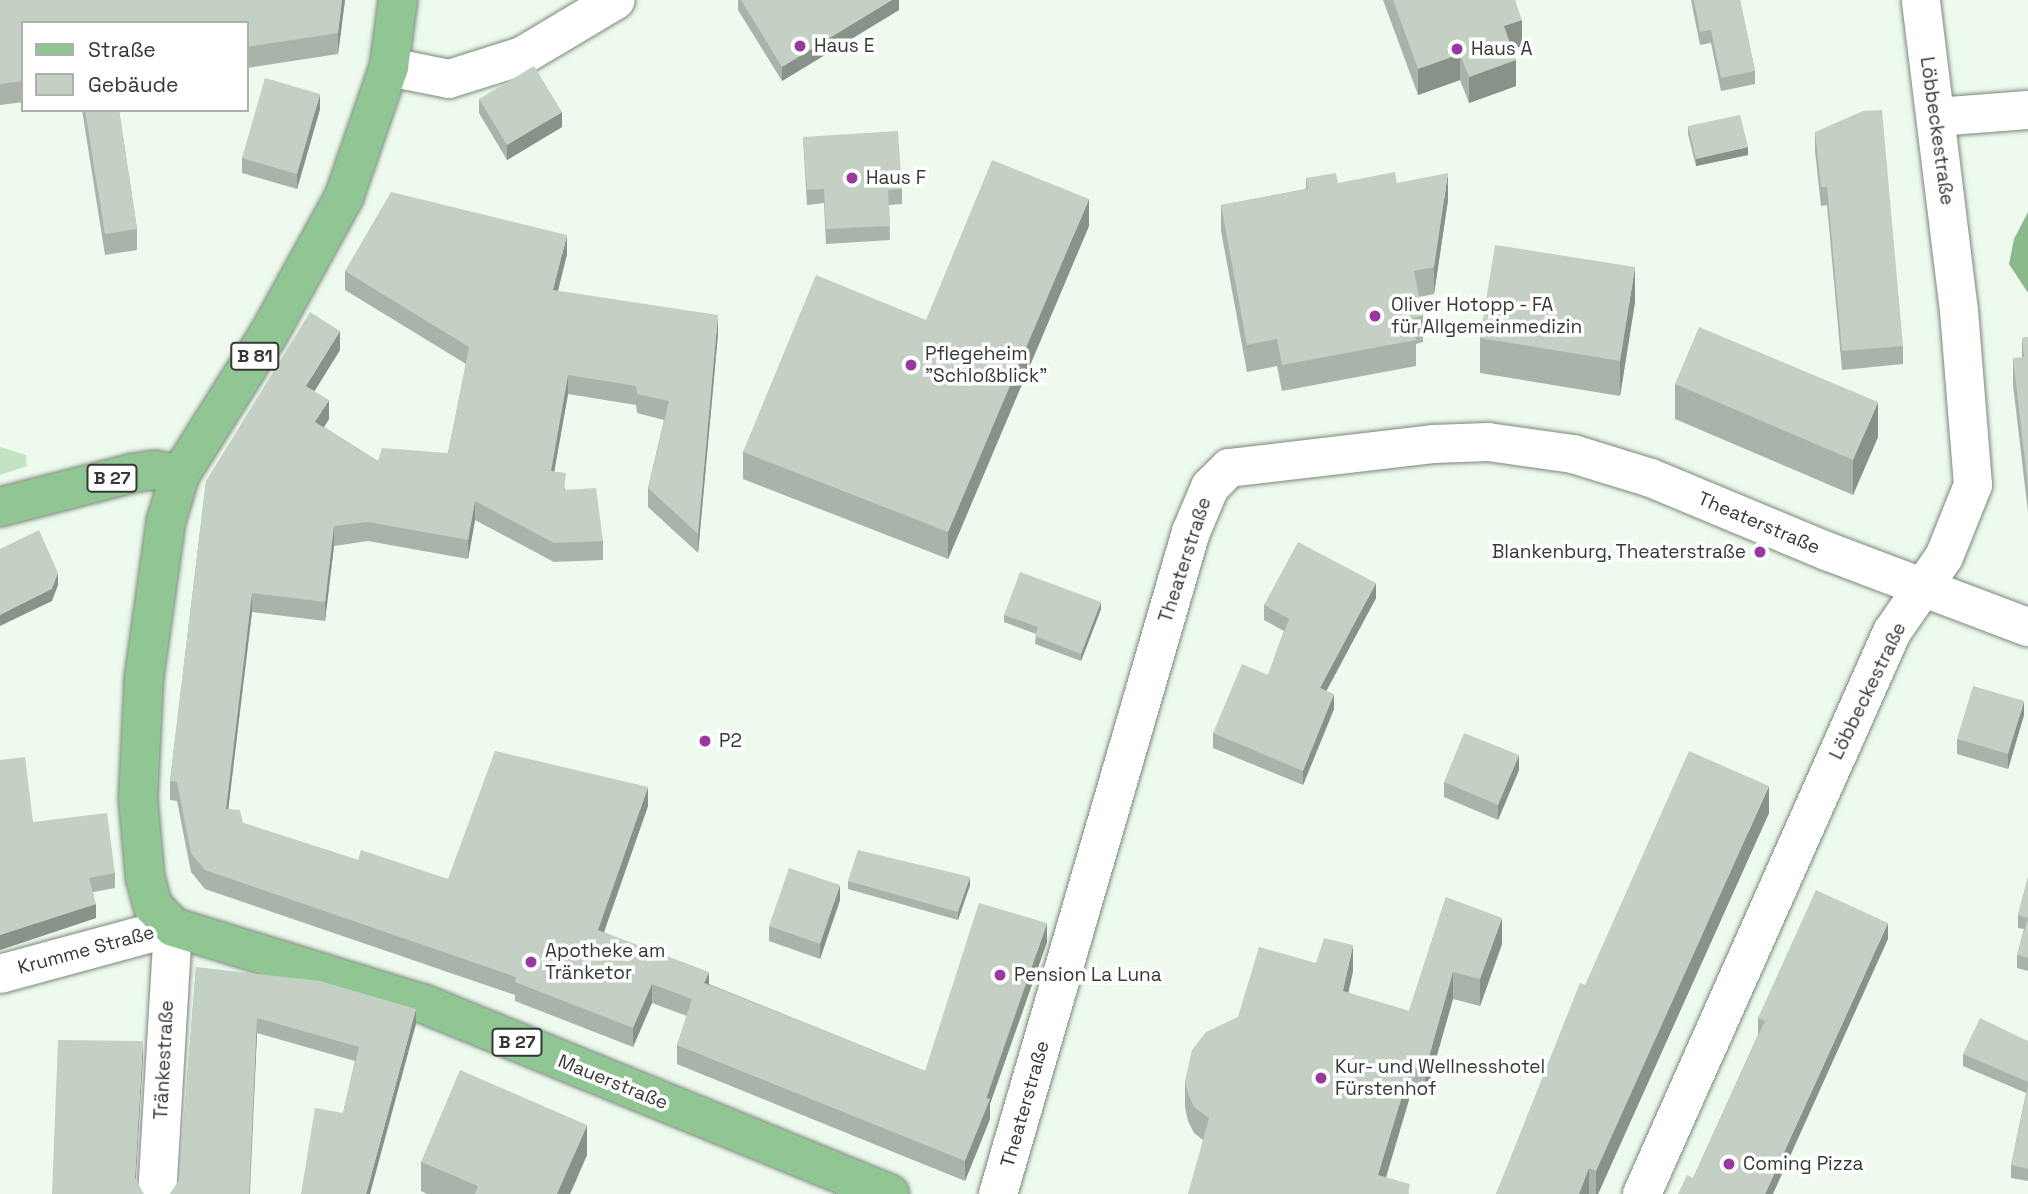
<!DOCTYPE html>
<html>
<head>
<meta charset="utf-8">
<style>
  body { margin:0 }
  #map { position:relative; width:2028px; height:1194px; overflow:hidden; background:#edfaed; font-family:"Space Grotesk",sans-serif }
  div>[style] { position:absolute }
  .green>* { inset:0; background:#c3e4c3 }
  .water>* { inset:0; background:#8ab98b }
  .roads { filter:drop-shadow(0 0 2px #7b877b) drop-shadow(0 0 2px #7b877b) }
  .street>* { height:38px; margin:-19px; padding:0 19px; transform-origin:19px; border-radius:19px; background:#fff }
  .primary>* { height:38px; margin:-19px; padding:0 19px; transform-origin:19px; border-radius:19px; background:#8fc694 }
  .wall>* { inset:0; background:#a9b3a9 }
  .shaded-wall>* { inset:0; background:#899289 }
  .building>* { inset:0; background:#c4d0c4 }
  .dots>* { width:19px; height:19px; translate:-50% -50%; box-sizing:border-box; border:4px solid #fff; border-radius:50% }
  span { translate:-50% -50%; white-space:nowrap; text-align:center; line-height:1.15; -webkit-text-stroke:7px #fff; paint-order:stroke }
  .shield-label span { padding:2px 5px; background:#fff; border:2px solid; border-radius:5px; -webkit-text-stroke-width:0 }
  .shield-label { font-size:18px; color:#343934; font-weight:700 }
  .poi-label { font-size:19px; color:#343934 }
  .left { translate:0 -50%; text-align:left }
  .right { translate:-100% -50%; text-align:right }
  .street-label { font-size:19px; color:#343934 }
  .legend { position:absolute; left:21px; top:21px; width:228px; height:91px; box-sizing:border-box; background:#fff; border:2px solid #aeb0ae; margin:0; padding:9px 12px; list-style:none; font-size:21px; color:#343934 }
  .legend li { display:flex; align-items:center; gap:14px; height:35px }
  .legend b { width:35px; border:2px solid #aeb0ae }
</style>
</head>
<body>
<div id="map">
  <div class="green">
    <div style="clip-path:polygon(0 447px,26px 455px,27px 466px,0 475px)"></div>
  </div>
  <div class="water">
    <div style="clip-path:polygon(2028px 212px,2028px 293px,2009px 264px,2014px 239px)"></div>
  </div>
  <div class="roads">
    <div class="street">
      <div style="left:389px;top:67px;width:61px;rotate:11.3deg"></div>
      <div style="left:449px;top:79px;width:77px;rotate:-17.5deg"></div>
      <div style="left:522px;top:56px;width:109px;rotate:-30.8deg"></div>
      <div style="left:1936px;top:117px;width:92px;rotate:-4.4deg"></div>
      <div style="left:0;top:974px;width:179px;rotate:-15.2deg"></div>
      <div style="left:173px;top:927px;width:267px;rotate:93.4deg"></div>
      <div style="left:998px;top:1194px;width:690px;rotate:-73.75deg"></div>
      <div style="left:1191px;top:532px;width:49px;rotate:-67.1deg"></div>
      <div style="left:1210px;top:487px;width:27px;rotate:-45deg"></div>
      <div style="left:1229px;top:468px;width:205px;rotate:-6.7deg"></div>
      <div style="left:1433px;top:444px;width:55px;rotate:-2.1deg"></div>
      <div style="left:1488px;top:442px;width:86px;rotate:8deg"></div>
      <div style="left:1573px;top:454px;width:82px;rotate:17.1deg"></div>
      <div style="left:1651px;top:478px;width:193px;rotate:22.6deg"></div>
      <div style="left:1829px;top:552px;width:213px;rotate:20.7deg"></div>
      <div style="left:1642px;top:1194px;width:615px;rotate:-66.02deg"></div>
      <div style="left:1892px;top:632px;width:91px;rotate:-55.3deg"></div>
      <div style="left:1944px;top:557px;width:78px;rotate:-68.1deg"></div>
      <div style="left:1973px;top:485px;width:175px;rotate:-94.6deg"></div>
      <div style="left:1959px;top:311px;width:313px;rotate:-97deg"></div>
    </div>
    <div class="primary">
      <div style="left:398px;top:0;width:68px;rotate:97.7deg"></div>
      <div style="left:389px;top:67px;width:138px;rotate:109.1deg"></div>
      <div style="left:344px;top:197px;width:158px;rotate:118.8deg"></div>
      <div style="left:268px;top:335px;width:165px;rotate:122.2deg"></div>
      <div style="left:180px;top:475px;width:48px;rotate:106.9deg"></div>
      <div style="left:166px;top:521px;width:158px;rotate:98deg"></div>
      <div style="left:144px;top:677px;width:121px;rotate:92.8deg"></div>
      <div style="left:138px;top:798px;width:79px;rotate:84.9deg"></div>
      <div style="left:145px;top:877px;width:30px;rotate:75deg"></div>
      <div style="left:153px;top:906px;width:29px;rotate:46deg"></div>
      <div style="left:173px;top:927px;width:263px;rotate:17.1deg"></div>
      <div style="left:424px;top:1004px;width:503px;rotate:22.18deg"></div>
      <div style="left:0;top:507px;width:137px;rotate:-14.3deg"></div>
      <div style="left:133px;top:473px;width:22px;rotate:-8deg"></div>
      <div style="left:155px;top:470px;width:25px;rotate:11deg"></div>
    </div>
  </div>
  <div class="wall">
    <div style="clip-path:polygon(0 0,345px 0,338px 54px,247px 68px,247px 23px,23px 23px,23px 102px,0 105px)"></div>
    <div style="clip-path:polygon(738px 0,899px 0,899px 10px,782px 81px,738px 10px)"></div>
    <div style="clip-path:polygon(1383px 0,1515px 0,1522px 46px,1512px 49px,1516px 86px,1469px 103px,1460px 80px,1418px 95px)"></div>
    <div style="clip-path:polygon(1691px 0,1740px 0,1755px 71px,1755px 84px,1721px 91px,1711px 43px,1700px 45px)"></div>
    <div style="clip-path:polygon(479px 99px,562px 127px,507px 160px,479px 113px)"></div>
    <div style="clip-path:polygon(320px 109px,297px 189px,242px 173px,242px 158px)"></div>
    <div style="clip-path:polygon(82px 110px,119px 110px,137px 229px,137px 250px,105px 255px)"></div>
    <div style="clip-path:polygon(1688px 126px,1748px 155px,1696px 166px,1688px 134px)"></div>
    <div style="clip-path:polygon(1815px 132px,1903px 346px,1903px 364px,1842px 370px,1827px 205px,1821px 206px,1815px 151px)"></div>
    <div style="clip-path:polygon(803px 137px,902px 189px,902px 204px,889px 205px,890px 240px,826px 244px,824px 203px,807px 205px)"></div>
    <div style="clip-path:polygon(1306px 178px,1338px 183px,1397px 183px,1448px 200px,1434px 294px,1419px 297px,1423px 316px,1423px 342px,1416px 344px,1416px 366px,1282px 391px,1277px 366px,1247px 372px,1221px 231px,1221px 205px,1306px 189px)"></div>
    <div style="clip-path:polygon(1089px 226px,948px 559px,743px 479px,743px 452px,926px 320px)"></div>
    <div style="clip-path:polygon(567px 254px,558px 291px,718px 334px,698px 553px,648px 507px,648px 488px,664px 420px,637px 413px,636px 405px,568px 394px,554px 472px,566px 490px,603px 541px,603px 560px,554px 562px,475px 520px,468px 559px,368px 541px,334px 546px,325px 621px,252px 612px,228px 809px,243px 823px,358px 860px,448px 879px,648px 806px,604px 932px,709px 984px,925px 1071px,1047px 942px,990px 1104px,990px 1119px,965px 1181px,677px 1064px,677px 1045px,687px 1016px,652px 1003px,633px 1047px,515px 1001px,515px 995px,205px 889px,191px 872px,177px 801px,170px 800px,170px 781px,206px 481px,340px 350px,314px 391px,329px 419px,324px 427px,378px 461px,448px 453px,466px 364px,345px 290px,345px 271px)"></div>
    <div style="clip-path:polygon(1635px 302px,1620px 396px,1480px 373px,1480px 338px)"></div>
    <div style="clip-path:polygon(2028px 337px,2028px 512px,2013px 385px,2013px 358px,2022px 358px,2022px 338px)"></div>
    <div style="clip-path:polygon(1675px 384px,1878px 437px,1853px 495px,1675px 419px)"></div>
    <div style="clip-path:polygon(1376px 598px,1326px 691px,1334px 709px,1303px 785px,1213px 748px,1213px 733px,1268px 675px,1284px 631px,1264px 620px,1264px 605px)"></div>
    <div style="clip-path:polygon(1101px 609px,1081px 661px,1035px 644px,1036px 634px,1004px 622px,1004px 615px)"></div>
    <div style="clip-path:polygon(2024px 715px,2008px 769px,1957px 754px,1957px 739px)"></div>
    <div style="clip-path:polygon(0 760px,33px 822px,115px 873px,115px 888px,93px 892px,96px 918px,0 950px)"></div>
    <div style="clip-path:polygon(1519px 770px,1498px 820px,1444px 797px,1444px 782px)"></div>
    <div style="clip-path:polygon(1769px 813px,1598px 1194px,1496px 1194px,1585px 985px)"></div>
    <div style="clip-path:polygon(2028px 877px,2028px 971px,2017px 968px,2017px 955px,2024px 929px,2018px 928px,2018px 915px)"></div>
    <div style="clip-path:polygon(848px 881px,970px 885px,958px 920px,848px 889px)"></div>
    <div style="clip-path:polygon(1446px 897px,1502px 944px,1480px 1006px,1453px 999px,1425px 1097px,1411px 1093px,1386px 1177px,1410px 1194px,1203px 1140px,1194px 1133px,1188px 1121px,1185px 1107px,1185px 1081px,1238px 1017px,1316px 963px,1353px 971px,1348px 993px,1409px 1011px)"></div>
    <div style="clip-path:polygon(840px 900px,820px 959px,769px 941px,769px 926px)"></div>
    <div style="clip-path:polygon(1888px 939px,1693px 1178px,1758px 1035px,1758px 1018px)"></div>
    <div style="clip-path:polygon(196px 967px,416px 1024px,343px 1113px,355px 1061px,257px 1033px,250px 1194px,170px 1194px,179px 1180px)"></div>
    <div style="clip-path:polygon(2028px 1041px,2028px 1181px,2011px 1178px,2011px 1165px,2026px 1093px,1963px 1066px,1963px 1054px)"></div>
    <div style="clip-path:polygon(587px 1155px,570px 1194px,427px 1194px,421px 1191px,421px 1162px)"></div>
  </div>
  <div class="shaded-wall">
    <div style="clip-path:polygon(342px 0,345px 0,338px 54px,338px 33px)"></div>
    <div style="clip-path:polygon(892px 0,899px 0,899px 10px,782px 81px,782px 67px)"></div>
    <div style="clip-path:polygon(1522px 20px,1522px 46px,1504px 52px,1504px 26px)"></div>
    <div style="clip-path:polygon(1460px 54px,1460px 80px,1418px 95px,1418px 69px)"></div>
    <div style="clip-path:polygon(1516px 60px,1516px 86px,1469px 103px,1469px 77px)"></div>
    <div style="clip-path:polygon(320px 94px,320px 109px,297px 189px,297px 174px)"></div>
    <div style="clip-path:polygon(562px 112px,562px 127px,507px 160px,507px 145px)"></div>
    <div style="clip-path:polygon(1748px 147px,1748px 155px,1696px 166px,1696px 159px)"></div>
    <div style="clip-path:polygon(1448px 173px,1448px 200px,1434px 294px,1434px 267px)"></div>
    <div style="clip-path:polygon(1089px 199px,1089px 226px,948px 559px,948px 532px)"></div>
    <div style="clip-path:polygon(567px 235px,567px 254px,553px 310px,553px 290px)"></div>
    <div style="clip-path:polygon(1635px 267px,1635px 302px,1620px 396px,1620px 361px)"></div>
    <div style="clip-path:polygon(718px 315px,718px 334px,698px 553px,698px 534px)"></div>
    <div style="clip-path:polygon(340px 331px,340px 350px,306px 405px,306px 386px)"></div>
    <div style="clip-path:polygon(568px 375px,568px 394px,551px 490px,551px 471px)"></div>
    <div style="clip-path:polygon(329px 400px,329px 419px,315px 441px,315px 422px)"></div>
    <div style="clip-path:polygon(1878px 402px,1878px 437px,1853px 495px,1853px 460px)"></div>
    <div style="clip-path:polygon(475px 501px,475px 520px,468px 559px,468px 540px)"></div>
    <div style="clip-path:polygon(334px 526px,334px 546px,325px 621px,325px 602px)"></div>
    <div style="clip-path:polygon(58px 573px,58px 585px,52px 601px,0 626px,0 615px)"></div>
    <div style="clip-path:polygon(1376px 583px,1376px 598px,1320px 703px,1320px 688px)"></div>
    <div style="clip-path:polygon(252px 593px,252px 612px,226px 828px,226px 809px)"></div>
    <div style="clip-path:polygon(1101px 602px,1101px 609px,1081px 661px,1081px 654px)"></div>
    <div style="clip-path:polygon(1334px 694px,1334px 709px,1303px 785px,1303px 771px)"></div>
    <div style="clip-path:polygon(2024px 701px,2024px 715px,2008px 769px,2008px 754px)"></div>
    <div style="clip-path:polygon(1519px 755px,1519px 770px,1498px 820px,1498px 805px)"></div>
    <div style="clip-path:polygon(1769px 786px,1769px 813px,1598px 1194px,1596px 1194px,1596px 1171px)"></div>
    <div style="clip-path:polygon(648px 787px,648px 806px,598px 949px,598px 930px)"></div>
    <div style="clip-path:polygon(970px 877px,970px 885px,958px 920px,958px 912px)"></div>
    <div style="clip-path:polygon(840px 885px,840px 900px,820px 959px,820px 944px)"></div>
    <div style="clip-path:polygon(96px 904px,96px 918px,0 950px,0 935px)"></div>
    <div style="clip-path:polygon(1502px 918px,1502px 944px,1480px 1006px,1480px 979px)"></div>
    <div style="clip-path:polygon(1047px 923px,1047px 942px,990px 1104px,990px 1119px,965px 1181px,965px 1161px)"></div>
    <div style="clip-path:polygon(1888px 923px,1888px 939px,1773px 1194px,1765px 1194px)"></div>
    <div style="clip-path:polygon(1353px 945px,1353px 971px,1343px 1018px,1343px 991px)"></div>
    <div style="clip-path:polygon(709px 972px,709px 991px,704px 983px)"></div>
    <div style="clip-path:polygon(1453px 972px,1453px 999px,1425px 1097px,1425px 1071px)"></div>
    <div style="clip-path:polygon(652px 984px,652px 1003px,633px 1047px,633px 1028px)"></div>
    <div style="clip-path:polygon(416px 1009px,416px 1024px,370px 1194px,366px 1194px)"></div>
    <div style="clip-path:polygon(257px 1018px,257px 1033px,249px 1194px)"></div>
    <div style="clip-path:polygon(143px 1041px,143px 1056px,135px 1193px,135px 1178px)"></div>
    <div style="clip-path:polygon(1411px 1067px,1411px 1093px,1381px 1194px,1378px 1175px)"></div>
    <div style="clip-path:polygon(587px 1125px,587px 1155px,570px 1194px,557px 1194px)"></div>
    <div style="clip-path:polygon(1589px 1168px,1589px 1194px,1579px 1194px)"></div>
  </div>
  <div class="building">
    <div style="clip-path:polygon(0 0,342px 0,338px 33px,247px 47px,247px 23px,23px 23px,23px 81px,0 84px)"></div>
    <div style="clip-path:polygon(741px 0,892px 0,782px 67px)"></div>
    <div style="clip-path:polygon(1393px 0,1515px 0,1522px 20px,1504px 26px,1516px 60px,1469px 77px,1460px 54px,1418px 69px)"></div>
    <div style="clip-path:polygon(1694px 0,1740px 0,1755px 71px,1721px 78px,1711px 30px,1700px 32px)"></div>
    <div style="clip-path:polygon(534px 66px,562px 112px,507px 145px,479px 99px)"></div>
    <div style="clip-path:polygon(265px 78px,320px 94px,297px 174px,242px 158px)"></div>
    <div style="clip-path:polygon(85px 110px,119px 110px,137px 229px,105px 234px)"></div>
    <div style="clip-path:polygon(1882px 110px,1903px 346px,1842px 351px,1827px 187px,1821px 187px,1815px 132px,1863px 111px)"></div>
    <div style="clip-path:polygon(1740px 115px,1748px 147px,1696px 159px,1688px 126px)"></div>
    <div style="clip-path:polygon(898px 131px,902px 189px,888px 190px,890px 226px,826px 229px,824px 189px,807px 190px,803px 137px)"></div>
    <div style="clip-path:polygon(992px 160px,1089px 199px,948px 532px,743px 452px,816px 275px,926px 320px)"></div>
    <div style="clip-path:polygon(1395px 172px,1397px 183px,1448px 173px,1434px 267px,1414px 271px,1423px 316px,1412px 318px,1416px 340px,1282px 365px,1277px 339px,1247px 345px,1221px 205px,1308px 189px,1306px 178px,1336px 173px,1338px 183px)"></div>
    <div style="clip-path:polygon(391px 192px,567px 235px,553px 290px,718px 315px,698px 534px,648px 488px,669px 401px,637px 394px,636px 386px,568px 375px,551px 471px,566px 473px,564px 490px,596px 488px,603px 541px,554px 543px,475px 501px,468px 540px,368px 522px,334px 526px,325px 602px,252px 593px,226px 809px,240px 810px,243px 823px,358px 860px,361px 850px,448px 879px,495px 751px,648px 787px,598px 930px,709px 972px,704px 983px,925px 1071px,979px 903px,1047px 923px,986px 1098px,990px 1099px,965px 1161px,677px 1045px,692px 999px,652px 984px,633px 1028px,515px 982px,516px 977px,205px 870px,191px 853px,177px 782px,170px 781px,206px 481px,310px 312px,340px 331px,306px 386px,329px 400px,315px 422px,378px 461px,382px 448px,448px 453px,469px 347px,345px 271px)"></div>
    <div style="clip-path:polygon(1495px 245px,1635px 267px,1620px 361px,1480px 338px)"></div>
    <div style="clip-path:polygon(1699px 327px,1878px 402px,1853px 460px,1675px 384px)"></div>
    <div style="clip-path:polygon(2028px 337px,2028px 485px,2013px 358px,2024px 357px,2022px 338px)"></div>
    <div style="clip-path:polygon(39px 530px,58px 573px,52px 589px,0 615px,0 549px)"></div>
    <div style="clip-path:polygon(1298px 542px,1376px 583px,1320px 688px,1334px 694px,1303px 771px,1213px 733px,1242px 664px,1268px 675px,1289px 619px,1264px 605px)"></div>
    <div style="clip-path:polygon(1020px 572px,1101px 602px,1081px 654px,1035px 636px,1038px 627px,1004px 615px)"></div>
    <div style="clip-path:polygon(1973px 686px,2024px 701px,2008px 754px,1957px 739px)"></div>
    <div style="clip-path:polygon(1464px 733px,1519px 755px,1498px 805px,1444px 782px)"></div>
    <div style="clip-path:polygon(1689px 751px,1769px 786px,1596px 1171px,1589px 1168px,1579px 1194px,1496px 1194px,1580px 983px,1585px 985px)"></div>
    <div style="clip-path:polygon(25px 757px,33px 822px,107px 813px,115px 873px,89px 878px,96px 904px,0 935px,0 760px)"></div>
    <div style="clip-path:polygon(858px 850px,970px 877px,958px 912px,848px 881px)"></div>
    <div style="clip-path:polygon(789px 868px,840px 885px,820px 944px,769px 926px)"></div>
    <div style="clip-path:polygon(2028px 877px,2028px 958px,2017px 955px,2028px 918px,2018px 915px)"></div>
    <div style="clip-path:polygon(1816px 890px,1888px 923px,1765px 1194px,1678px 1194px,1687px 1175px,1693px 1178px,1765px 1021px,1758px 1018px)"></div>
    <div style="clip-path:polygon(1446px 897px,1502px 918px,1480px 979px,1453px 972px,1425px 1071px,1411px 1067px,1378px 1175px,1410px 1184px,1408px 1194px,1188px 1194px,1209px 1118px,1194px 1107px,1188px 1094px,1185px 1081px,1192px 1050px,1206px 1032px,1238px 1017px,1259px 947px,1316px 963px,1324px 938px,1353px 945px,1343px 991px,1409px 1011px)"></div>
    <div style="clip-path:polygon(196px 967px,320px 981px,416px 1009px,366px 1194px,301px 1194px,315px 1108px,343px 1113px,359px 1047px,257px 1018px,249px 1194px,170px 1194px,179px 1180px)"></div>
    <div style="clip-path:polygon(1980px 1018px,2028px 1041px,2028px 1082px,1963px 1054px)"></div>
    <div style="clip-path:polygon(58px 1040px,143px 1041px,135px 1178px,144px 1194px,52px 1194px)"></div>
    <div style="clip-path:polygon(460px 1070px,587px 1125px,557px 1194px,475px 1194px,478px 1186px,421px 1162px)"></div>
    <div style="clip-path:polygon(2028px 1086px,2028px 1169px,2011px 1165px)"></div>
  </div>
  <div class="dots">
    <div style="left:800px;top:46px;background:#9938a0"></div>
    <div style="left:1457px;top:49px;background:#9938a0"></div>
    <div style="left:852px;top:178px;background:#9938a0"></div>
    <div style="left:1375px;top:316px;background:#9938a0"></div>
    <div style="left:911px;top:365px;background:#9938a0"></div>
    <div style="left:1760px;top:552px;background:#9938a0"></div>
    <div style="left:705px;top:741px;background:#9938a0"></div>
    <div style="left:531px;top:962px;background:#9938a0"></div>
    <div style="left:1000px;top:975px;background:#9938a0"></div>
    <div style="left:1321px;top:1078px;background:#9938a0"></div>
    <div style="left:1729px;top:1164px;background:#9938a0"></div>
  </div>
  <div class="shield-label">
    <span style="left:255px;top:356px">B 81</span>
    <span style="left:112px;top:478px">B 27</span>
    <span style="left:517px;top:1042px">B 27</span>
  </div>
  <div class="poi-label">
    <span class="left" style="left:814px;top:46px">Haus E</span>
    <span class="left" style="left:1471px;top:49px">Haus A</span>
    <span class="left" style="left:866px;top:178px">Haus F</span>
    <span class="left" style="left:1391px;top:316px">Oliver Hotopp - FA<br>für Allgemeinmedizin</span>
    <span class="left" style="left:925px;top:365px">Pflegeheim<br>"Schloßblick"</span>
    <span class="right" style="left:1746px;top:552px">Blankenburg, Theaterstraße</span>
    <span class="left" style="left:719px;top:741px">P2</span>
    <span class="left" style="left:545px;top:962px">Apotheke am<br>Tränketor</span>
    <span class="left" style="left:1014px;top:975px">Pension La Luna</span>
    <span class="left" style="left:1335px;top:1078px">Kur- und Wellnesshotel<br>Fürstenhof</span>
    <span class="left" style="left:1743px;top:1164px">Coming Pizza</span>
  </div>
  <div class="street-label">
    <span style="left:1937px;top:131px;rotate:82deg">Löbbeckestraße</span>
    <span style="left:1759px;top:523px;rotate:23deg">Theaterstraße</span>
    <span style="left:1185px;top:560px;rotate:-72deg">Theaterstraße</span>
    <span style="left:1868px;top:691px;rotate:-64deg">Löbbeckestraße</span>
    <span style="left:86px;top:950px;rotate:-15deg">Krumme Straße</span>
    <span style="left:164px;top:1060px;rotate:-87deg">Tränkestraße</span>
    <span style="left:613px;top:1082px;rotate:22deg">Mauerstraße</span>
    <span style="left:1025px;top:1104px;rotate:-74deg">Theaterstraße</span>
  </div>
  <ul class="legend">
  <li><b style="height:9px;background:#8fc694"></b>Straße</li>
  <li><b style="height:19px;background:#c4d0c4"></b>Gebäude</li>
  </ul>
</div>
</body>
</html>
